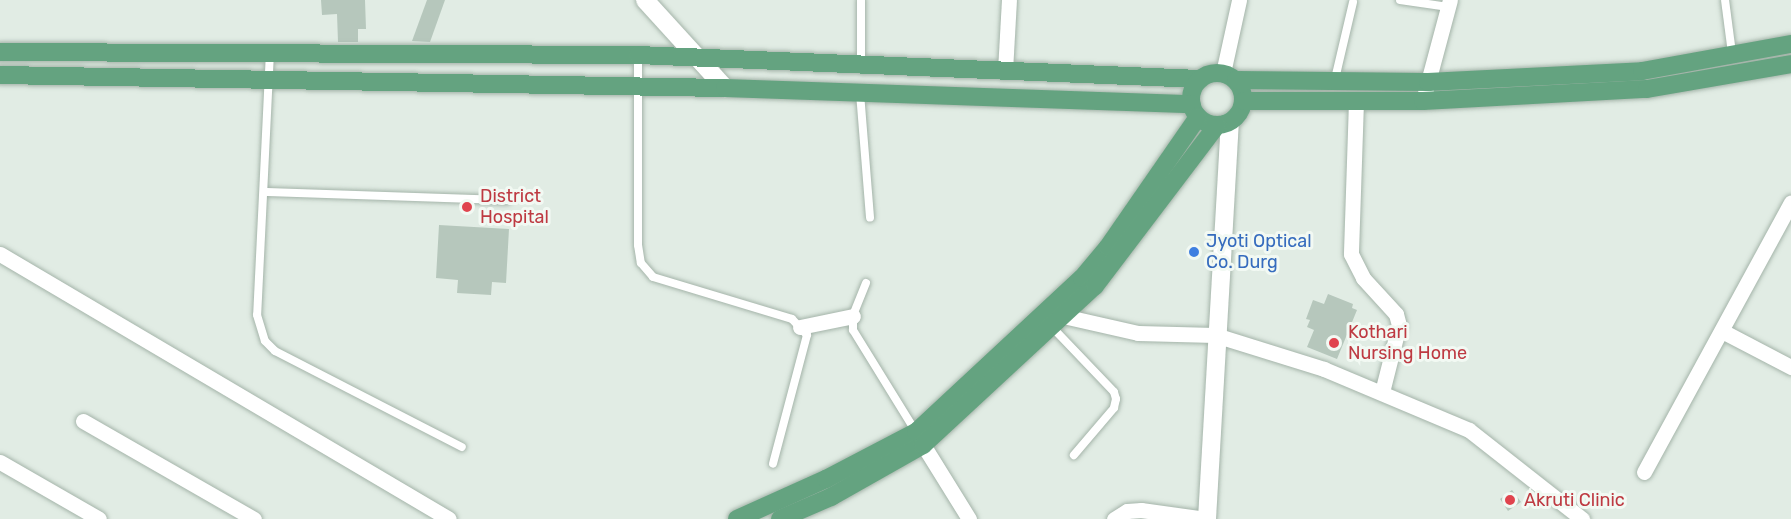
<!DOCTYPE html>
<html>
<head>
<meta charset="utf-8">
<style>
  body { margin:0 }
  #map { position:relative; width:1791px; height:519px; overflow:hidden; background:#e1ece4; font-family:Rubik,sans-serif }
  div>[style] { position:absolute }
  .building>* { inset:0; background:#b6c7bc }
  .roads { filter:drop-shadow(0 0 2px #a4b4a9) drop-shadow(0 0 2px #a4b4a9) }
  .service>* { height:8px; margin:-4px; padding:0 4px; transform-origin:4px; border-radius:4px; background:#fff }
  .minor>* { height:15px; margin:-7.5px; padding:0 7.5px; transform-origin:7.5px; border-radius:7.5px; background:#fff }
  .tertiary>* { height:18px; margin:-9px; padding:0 9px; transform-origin:9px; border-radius:9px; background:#fff }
  .secondary>* { height:18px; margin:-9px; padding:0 9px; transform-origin:9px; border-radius:9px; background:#fff }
  .primary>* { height:18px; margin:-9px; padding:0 9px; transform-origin:9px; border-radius:9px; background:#64a380 }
  .primary>.ring { margin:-9px; padding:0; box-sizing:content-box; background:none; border:18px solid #64a380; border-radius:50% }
  .dots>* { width:16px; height:16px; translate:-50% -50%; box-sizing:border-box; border:3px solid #f2f9f3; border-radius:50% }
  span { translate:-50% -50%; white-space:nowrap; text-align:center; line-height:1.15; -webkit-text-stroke:6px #f2f9f3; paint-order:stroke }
  .health-label { font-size:18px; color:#be3a42 }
  .left { translate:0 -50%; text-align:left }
  .shop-label { font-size:18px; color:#366cbe }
</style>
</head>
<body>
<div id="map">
  <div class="building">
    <div style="clip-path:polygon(321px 0,365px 0,366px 29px,358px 29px,358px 42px,338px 42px,337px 14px,322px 15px)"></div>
    <div style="clip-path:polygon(427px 0,445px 0,430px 42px,412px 41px)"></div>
    <div style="clip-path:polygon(439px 225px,509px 229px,506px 283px,492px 282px,491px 295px,457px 293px,458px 280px,436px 278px)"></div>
    <div style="clip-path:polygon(1328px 294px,1353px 304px,1352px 308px,1357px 310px,1337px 359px,1307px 347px,1314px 330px,1307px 327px,1310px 320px,1306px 319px,1313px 300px,1324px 304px)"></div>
    <div style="clip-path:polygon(1512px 490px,1521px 502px,1508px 511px,1500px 499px)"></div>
  </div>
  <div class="roads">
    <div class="service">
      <div style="left:1400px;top:0;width:49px;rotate:8.3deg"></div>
      <div style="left:1725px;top:0;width:53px;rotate:82.5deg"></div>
      <div style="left:270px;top:52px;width:263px;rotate:92.8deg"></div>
      <div style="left:257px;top:315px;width:27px;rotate:73deg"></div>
      <div style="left:265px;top:341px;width:14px;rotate:45deg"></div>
      <div style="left:275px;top:351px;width:210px;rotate:27.2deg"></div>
      <div style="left:638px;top:56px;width:189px;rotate:90deg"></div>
      <div style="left:638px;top:245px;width:18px;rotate:81deg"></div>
      <div style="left:641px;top:263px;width:18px;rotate:49deg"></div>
      <div style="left:653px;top:277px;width:145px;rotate:16.8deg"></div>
      <div style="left:792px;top:319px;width:22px;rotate:47deg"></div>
      <div style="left:807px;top:335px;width:133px;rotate:104.8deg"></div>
      <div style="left:861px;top:64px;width:64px;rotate:-90deg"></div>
      <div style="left:1335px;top:79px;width:79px;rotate:-76.8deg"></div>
      <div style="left:860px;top:93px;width:125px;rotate:85.4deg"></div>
      <div style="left:264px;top:192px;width:243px;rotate:1.9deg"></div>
      <div style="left:866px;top:283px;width:35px;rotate:112deg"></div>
      <div style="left:853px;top:316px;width:14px;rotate:90deg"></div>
      <div style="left:853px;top:330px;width:120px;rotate:58.3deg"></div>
      <div style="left:1051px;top:326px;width:91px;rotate:46.3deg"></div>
      <div style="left:1114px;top:392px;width:7px;rotate:74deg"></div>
      <div style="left:1116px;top:399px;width:9px;rotate:103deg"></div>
      <div style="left:1114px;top:408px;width:62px;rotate:130.4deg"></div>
    </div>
    <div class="minor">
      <div style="left:1005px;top:71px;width:71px;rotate:-86.8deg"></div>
      <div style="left:1223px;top:73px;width:75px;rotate:-77.6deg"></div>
      <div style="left:1425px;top:93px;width:96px;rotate:-75deg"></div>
      <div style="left:1356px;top:101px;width:153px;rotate:91.9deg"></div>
      <div style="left:1351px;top:254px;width:27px;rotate:63deg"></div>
      <div style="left:1363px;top:278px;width:49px;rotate:47.5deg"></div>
      <div style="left:1396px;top:314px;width:11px;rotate:75deg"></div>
      <div style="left:1399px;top:325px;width:69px;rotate:104.2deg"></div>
      <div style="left:0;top:254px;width:521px;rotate:30.55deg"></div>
      <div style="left:1063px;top:316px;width:77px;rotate:12.8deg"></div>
      <div style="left:1138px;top:333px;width:77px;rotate:1.5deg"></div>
      <div style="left:1215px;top:335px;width:114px;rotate:17.3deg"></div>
      <div style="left:1324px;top:369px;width:157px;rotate:22.8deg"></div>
      <div style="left:1469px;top:430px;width:144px;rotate:38.2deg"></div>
      <div style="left:800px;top:327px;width:54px;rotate:-11.7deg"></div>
      <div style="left:1722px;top:331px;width:78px;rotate:27.6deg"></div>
      <div style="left:83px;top:421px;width:197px;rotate:29.8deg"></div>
      <div style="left:917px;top:435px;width:99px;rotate:58.2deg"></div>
      <div style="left:0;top:462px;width:114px;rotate:29.9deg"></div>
      <div style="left:1644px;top:472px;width:307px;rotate:-61.4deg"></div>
      <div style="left:1114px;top:519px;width:15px;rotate:-32deg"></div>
      <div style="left:1127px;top:511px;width:14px;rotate:-4deg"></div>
      <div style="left:1141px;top:510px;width:67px;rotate:7.8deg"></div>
    </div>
    <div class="tertiary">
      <div style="left:1207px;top:519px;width:398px;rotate:-86.7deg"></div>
    </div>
    <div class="secondary">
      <div style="left:645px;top:0;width:119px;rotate:47.7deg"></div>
    </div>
    <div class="primary">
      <div style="left:0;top:52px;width:638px;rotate:0.27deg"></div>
      <div style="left:638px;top:55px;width:563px;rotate:2.45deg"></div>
      <div class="ring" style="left:1191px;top:73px;width:34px;height:34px"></div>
      <div style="left:0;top:75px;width:725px;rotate:1.03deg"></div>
      <div style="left:725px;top:88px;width:467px;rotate:2deg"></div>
      <div style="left:1236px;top:80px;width:192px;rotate:0.6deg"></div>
      <div style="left:1428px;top:82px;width:214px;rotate:-2.9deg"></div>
      <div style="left:1642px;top:71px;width:151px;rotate:-10.3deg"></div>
      <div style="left:1244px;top:101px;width:179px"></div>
      <div style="left:1423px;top:101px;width:224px;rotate:-3.1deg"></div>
      <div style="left:1647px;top:89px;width:146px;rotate:-9.8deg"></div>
      <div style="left:737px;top:519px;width:98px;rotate:-24.2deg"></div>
      <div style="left:826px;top:479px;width:102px;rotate:-27.6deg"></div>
      <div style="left:916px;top:432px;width:226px;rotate:-42.9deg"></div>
      <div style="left:1082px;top:278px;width:40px;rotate:-50deg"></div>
      <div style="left:1108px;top:247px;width:158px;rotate:-55.3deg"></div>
      <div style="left:780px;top:519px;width:56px;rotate:-23.3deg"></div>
      <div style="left:831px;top:497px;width:106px;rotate:-29.5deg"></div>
      <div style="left:923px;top:445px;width:234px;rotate:-42.8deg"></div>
      <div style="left:1095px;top:286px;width:202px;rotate:-52.8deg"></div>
    </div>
  </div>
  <div class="dots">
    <div style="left:467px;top:207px;background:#e0444e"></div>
    <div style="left:1194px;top:252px;background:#3f7fe0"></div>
    <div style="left:1334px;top:343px;background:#e0444e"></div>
    <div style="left:1510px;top:500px;background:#e0444e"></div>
  </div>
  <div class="health-label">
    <span class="left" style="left:480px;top:207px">District<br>Hospital</span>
    <span class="left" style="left:1348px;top:343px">Kothari<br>Nursing Home</span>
    <span class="left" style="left:1524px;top:500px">Akruti Clinic</span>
  </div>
  <div class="shop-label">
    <span class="left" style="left:1206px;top:252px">Jyoti Optical<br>Co. Durg</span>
  </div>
</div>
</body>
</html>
